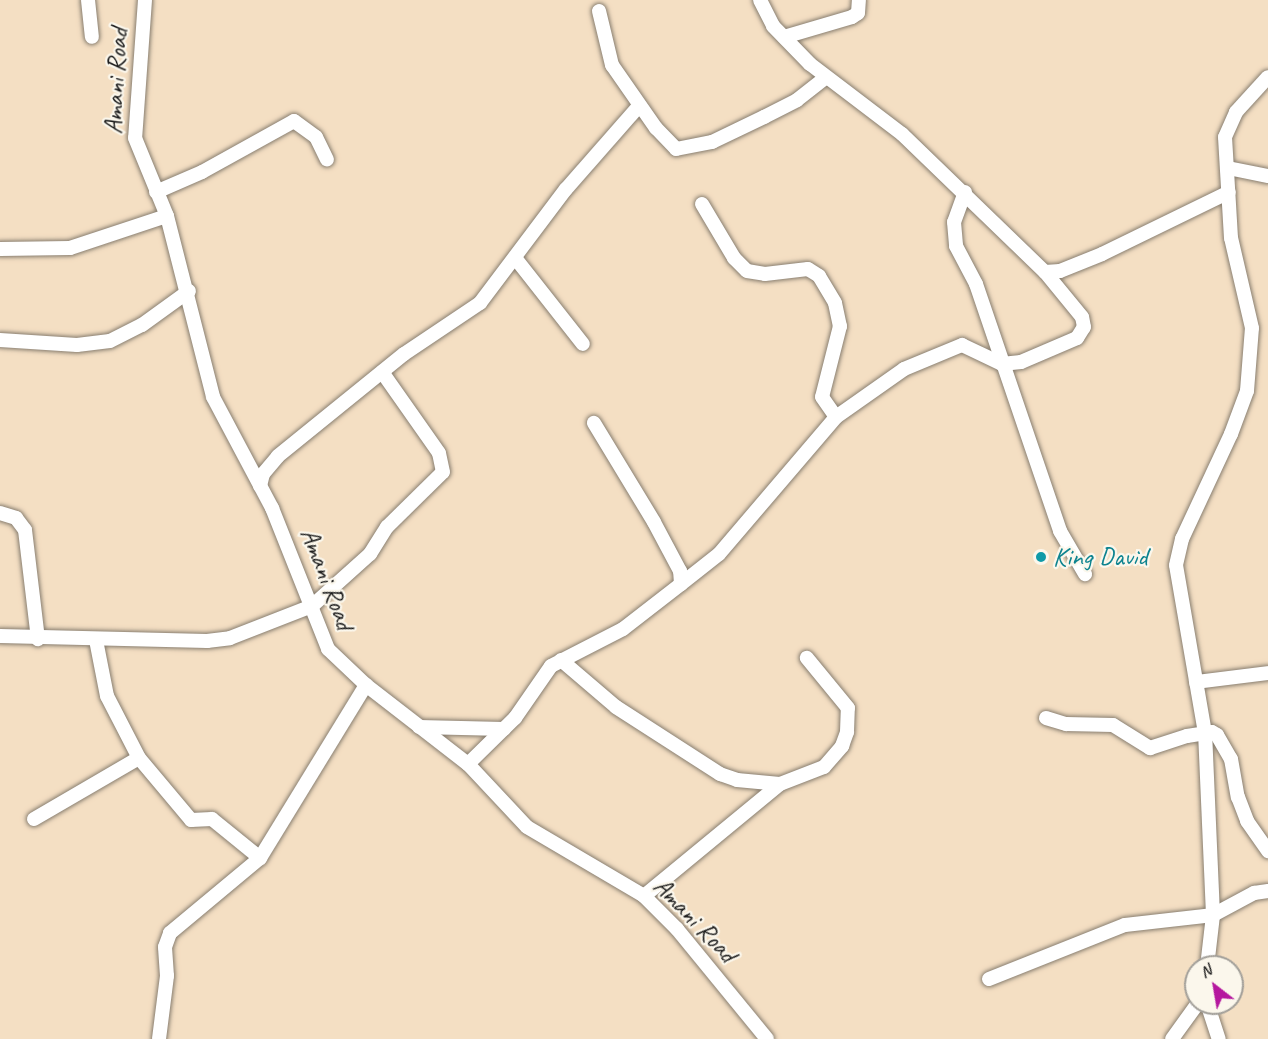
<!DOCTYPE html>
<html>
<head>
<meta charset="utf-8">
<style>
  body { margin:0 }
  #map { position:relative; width:1268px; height:1039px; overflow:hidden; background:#f4dfc3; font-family:Caveat,sans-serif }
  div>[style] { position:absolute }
  .roads { filter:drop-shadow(0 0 2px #887e70) drop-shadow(0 0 2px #887e70) }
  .street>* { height:14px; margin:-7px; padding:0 7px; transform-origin:7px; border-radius:7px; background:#fff }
  .dots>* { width:16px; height:16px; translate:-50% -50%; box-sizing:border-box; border:3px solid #fbf7ec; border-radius:50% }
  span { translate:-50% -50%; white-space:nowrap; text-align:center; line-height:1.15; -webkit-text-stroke:4.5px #fbf7ec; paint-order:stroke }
  .street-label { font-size:26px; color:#1c1c1c }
  .culture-label { font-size:26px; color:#0d838f }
  .left { translate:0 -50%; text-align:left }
  .north { position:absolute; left:1184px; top:955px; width:60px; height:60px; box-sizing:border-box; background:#fbf7ec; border:2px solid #a29f99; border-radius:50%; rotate:329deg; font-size:16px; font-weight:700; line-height:24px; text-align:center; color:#1c1c1c }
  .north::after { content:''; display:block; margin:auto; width:21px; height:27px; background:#b5179e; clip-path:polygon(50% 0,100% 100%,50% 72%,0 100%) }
</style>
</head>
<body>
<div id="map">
  <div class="roads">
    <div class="street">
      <div style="left:88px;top:0;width:37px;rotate:84deg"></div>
      <div style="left:145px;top:0;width:138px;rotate:94.1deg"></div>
      <div style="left:135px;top:138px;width:84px;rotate:67.7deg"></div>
      <div style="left:167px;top:216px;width:187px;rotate:75.7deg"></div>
      <div style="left:213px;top:397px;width:126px;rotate:62deg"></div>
      <div style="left:272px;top:508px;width:152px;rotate:68.3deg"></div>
      <div style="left:328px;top:649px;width:52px;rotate:43.5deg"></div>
      <div style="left:366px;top:685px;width:129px;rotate:37.8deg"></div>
      <div style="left:468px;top:764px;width:86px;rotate:46.9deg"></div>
      <div style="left:527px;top:827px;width:136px;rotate:30.5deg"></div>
      <div style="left:644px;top:896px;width:47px;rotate:45deg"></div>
      <div style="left:677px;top:929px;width:142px;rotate:50.7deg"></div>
      <div style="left:760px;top:0;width:29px;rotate:63deg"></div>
      <div style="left:773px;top:26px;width:53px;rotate:45.8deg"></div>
      <div style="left:810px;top:64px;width:116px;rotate:37.3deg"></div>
      <div style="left:902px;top:134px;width:199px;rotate:44deg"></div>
      <div style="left:1045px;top:272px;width:15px;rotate:-4deg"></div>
      <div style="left:1060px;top:271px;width:45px;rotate:-22deg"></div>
      <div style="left:1102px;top:254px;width:141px;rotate:-26deg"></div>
      <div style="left:599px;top:11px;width:56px;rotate:76.5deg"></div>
      <div style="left:612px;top:65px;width:77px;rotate:55.1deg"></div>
      <div style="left:656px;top:128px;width:29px;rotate:46deg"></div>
      <div style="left:676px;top:149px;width:37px;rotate:-11deg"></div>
      <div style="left:712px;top:142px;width:58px;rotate:-25.7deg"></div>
      <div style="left:764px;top:117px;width:37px;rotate:-27deg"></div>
      <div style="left:797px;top:100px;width:36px;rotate:-38deg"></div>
      <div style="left:784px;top:37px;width:71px;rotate:-16.4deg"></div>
      <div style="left:852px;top:17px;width:7px;rotate:-34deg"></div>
      <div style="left:858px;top:13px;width:13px;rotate:-86deg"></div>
      <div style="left:1228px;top:168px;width:41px;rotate:11.3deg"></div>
      <div style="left:156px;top:192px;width:50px;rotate:-23.5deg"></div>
      <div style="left:202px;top:172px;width:105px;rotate:-29deg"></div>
      <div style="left:294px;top:121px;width:27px;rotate:36deg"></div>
      <div style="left:316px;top:137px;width:25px;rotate:64deg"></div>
      <div style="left:965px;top:192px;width:32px;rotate:110deg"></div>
      <div style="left:954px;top:222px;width:24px;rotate:85deg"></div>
      <div style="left:956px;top:246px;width:43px;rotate:62.2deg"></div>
      <div style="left:976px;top:284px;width:261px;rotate:71.2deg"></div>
      <div style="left:1060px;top:531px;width:50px;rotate:59.8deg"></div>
      <div style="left:702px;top:204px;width:63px;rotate:59.3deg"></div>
      <div style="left:734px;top:258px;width:18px;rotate:45deg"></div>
      <div style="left:747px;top:271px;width:18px;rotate:9deg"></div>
      <div style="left:765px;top:274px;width:43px;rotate:-6.6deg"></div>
      <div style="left:808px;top:269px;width:13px;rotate:32deg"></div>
      <div style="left:819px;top:276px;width:31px;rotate:59deg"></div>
      <div style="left:835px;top:303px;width:24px;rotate:78deg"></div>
      <div style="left:840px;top:326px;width:73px;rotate:104.2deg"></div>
      <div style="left:822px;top:397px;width:24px;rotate:55deg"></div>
      <div style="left:0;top:249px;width:70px;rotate:-0.8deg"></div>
      <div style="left:70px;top:248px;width:102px;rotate:-18.3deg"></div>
      <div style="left:516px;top:259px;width:108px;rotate:51.8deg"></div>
      <div style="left:0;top:340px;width:77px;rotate:3.7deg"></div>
      <div style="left:77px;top:345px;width:33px;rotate:-7deg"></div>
      <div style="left:110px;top:341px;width:36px;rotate:-27deg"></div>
      <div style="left:142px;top:325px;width:58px;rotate:-35.9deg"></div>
      <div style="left:260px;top:486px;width:12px;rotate:-76deg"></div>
      <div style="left:263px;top:474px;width:23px;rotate:-50deg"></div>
      <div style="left:278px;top:456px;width:162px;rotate:-39deg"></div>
      <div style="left:404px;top:354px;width:92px;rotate:-33.9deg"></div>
      <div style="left:480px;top:303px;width:143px;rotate:-53deg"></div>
      <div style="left:566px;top:189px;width:111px;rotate:-48.7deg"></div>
      <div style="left:0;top:513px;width:17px;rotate:17deg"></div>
      <div style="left:16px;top:518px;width:15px;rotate:53deg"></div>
      <div style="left:25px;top:530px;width:110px;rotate:83.2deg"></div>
      <div style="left:681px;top:584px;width:48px;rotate:-38.3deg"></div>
      <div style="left:719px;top:554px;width:180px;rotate:-49.5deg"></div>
      <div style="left:836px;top:417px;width:83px;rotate:-35.2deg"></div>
      <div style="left:904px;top:369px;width:63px;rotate:-22.5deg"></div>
      <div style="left:962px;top:345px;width:44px;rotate:25.4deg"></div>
      <div style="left:1002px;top:364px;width:19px;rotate:-6deg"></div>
      <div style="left:1021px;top:362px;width:61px;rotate:-23.2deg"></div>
      <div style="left:1077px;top:338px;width:13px;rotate:-58deg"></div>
      <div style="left:1084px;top:327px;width:10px;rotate:-101deg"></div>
      <div style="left:1082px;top:317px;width:58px;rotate:-129.4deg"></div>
      <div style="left:0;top:636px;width:207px;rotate:1.4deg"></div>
      <div style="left:207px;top:641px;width:23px;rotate:-7deg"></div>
      <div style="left:230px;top:638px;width:88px;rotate:-21.3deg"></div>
      <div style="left:312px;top:606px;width:78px;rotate:-41.9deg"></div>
      <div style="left:370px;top:554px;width:32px;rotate:-58deg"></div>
      <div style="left:387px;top:527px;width:78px;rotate:-44.5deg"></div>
      <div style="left:443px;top:472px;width:19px;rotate:-102deg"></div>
      <div style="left:439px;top:453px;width:99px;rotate:-125.1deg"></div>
      <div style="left:96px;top:640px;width:57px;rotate:78.9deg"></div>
      <div style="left:107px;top:696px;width:70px;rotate:62.7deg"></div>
      <div style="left:139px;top:758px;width:81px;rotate:50deg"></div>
      <div style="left:191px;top:820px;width:21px;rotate:-3deg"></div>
      <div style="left:212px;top:819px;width:62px;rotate:39.1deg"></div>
      <div style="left:561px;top:660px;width:72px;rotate:40.5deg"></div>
      <div style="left:616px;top:707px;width:124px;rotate:32.8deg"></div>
      <div style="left:720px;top:774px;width:18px;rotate:19deg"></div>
      <div style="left:737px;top:780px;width:43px;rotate:5.3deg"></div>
      <div style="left:1196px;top:682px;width:73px;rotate:-7.1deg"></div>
      <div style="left:1046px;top:718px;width:21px;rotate:17deg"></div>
      <div style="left:1066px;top:724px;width:47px;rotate:1.2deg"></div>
      <div style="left:1113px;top:725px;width:44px;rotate:31.9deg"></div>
      <div style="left:1150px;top:748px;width:39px;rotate:-18deg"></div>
      <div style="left:1187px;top:736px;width:25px;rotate:-9deg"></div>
      <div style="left:1212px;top:732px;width:6px;rotate:31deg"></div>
      <div style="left:1217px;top:735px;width:28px;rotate:60deg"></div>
      <div style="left:1231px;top:759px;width:39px;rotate:80deg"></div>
      <div style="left:1238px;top:797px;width:26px;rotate:69deg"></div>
      <div style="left:1247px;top:821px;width:37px;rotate:55deg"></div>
      <div style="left:419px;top:727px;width:85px;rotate:1.3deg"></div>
      <div style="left:468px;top:764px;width:66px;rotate:-44.4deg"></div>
      <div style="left:515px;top:718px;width:63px;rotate:-55.3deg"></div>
      <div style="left:551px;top:666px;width:81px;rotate:-27.2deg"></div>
      <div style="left:623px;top:629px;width:73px;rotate:-37.8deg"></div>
      <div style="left:681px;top:584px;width:13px;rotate:-94deg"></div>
      <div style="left:680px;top:571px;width:55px;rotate:-118deg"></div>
      <div style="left:654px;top:522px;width:116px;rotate:-121.2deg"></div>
      <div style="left:34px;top:819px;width:121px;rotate:-30.2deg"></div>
      <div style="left:644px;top:896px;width:176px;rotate:-39.5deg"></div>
      <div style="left:780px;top:784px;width:47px;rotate:-21.1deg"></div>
      <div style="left:824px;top:767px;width:28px;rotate:-49deg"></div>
      <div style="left:842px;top:746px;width:15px;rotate:-70deg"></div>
      <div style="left:847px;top:732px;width:24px;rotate:-88deg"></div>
      <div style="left:848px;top:708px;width:65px;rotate:-129.4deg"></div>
      <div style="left:1207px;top:967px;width:52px;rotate:-83.4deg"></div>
      <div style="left:1213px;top:915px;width:182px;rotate:-92.5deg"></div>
      <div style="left:1205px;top:733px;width:170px;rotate:-99.8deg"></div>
      <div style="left:1176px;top:565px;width:27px;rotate:-77deg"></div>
      <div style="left:1182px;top:539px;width:116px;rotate:-65deg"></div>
      <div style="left:1231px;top:434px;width:46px;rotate:-69.6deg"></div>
      <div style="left:1247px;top:391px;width:63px;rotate:-85.5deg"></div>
      <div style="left:1252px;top:328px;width:92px;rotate:-103.1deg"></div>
      <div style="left:1231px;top:238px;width:101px;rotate:-93.4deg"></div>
      <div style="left:1225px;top:137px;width:27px;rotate:-66deg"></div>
      <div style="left:1236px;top:112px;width:47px;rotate:-47.6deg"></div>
      <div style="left:989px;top:979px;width:146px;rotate:-21.7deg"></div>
      <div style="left:1125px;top:925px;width:89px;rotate:-6.5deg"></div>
      <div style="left:1213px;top:915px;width:47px;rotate:-28.2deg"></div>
      <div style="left:1254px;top:893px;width:14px;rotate:-8deg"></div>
      <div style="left:1207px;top:1003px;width:38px;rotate:72deg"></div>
      <div style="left:159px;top:1039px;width:64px;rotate:-82.8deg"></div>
      <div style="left:167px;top:976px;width:29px;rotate:-94deg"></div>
      <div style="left:165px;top:947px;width:15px;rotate:-70deg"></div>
      <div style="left:170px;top:933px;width:117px;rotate:-39.8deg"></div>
      <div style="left:260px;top:858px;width:203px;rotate:-58.5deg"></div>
      <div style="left:1172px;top:1039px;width:44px;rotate:-54.2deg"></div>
    </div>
  </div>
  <div class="dots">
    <div style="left:1041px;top:557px;background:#0f9aa8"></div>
  </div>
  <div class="street-label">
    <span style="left:116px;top:81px;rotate:-87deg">Amani Road</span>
    <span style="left:327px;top:579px;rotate:69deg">Amani Road</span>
    <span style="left:695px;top:920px;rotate:46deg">Amani Road</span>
  </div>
  <div class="culture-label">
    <span class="left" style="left:1053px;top:557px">King David</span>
  </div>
  <div class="north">N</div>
</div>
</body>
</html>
